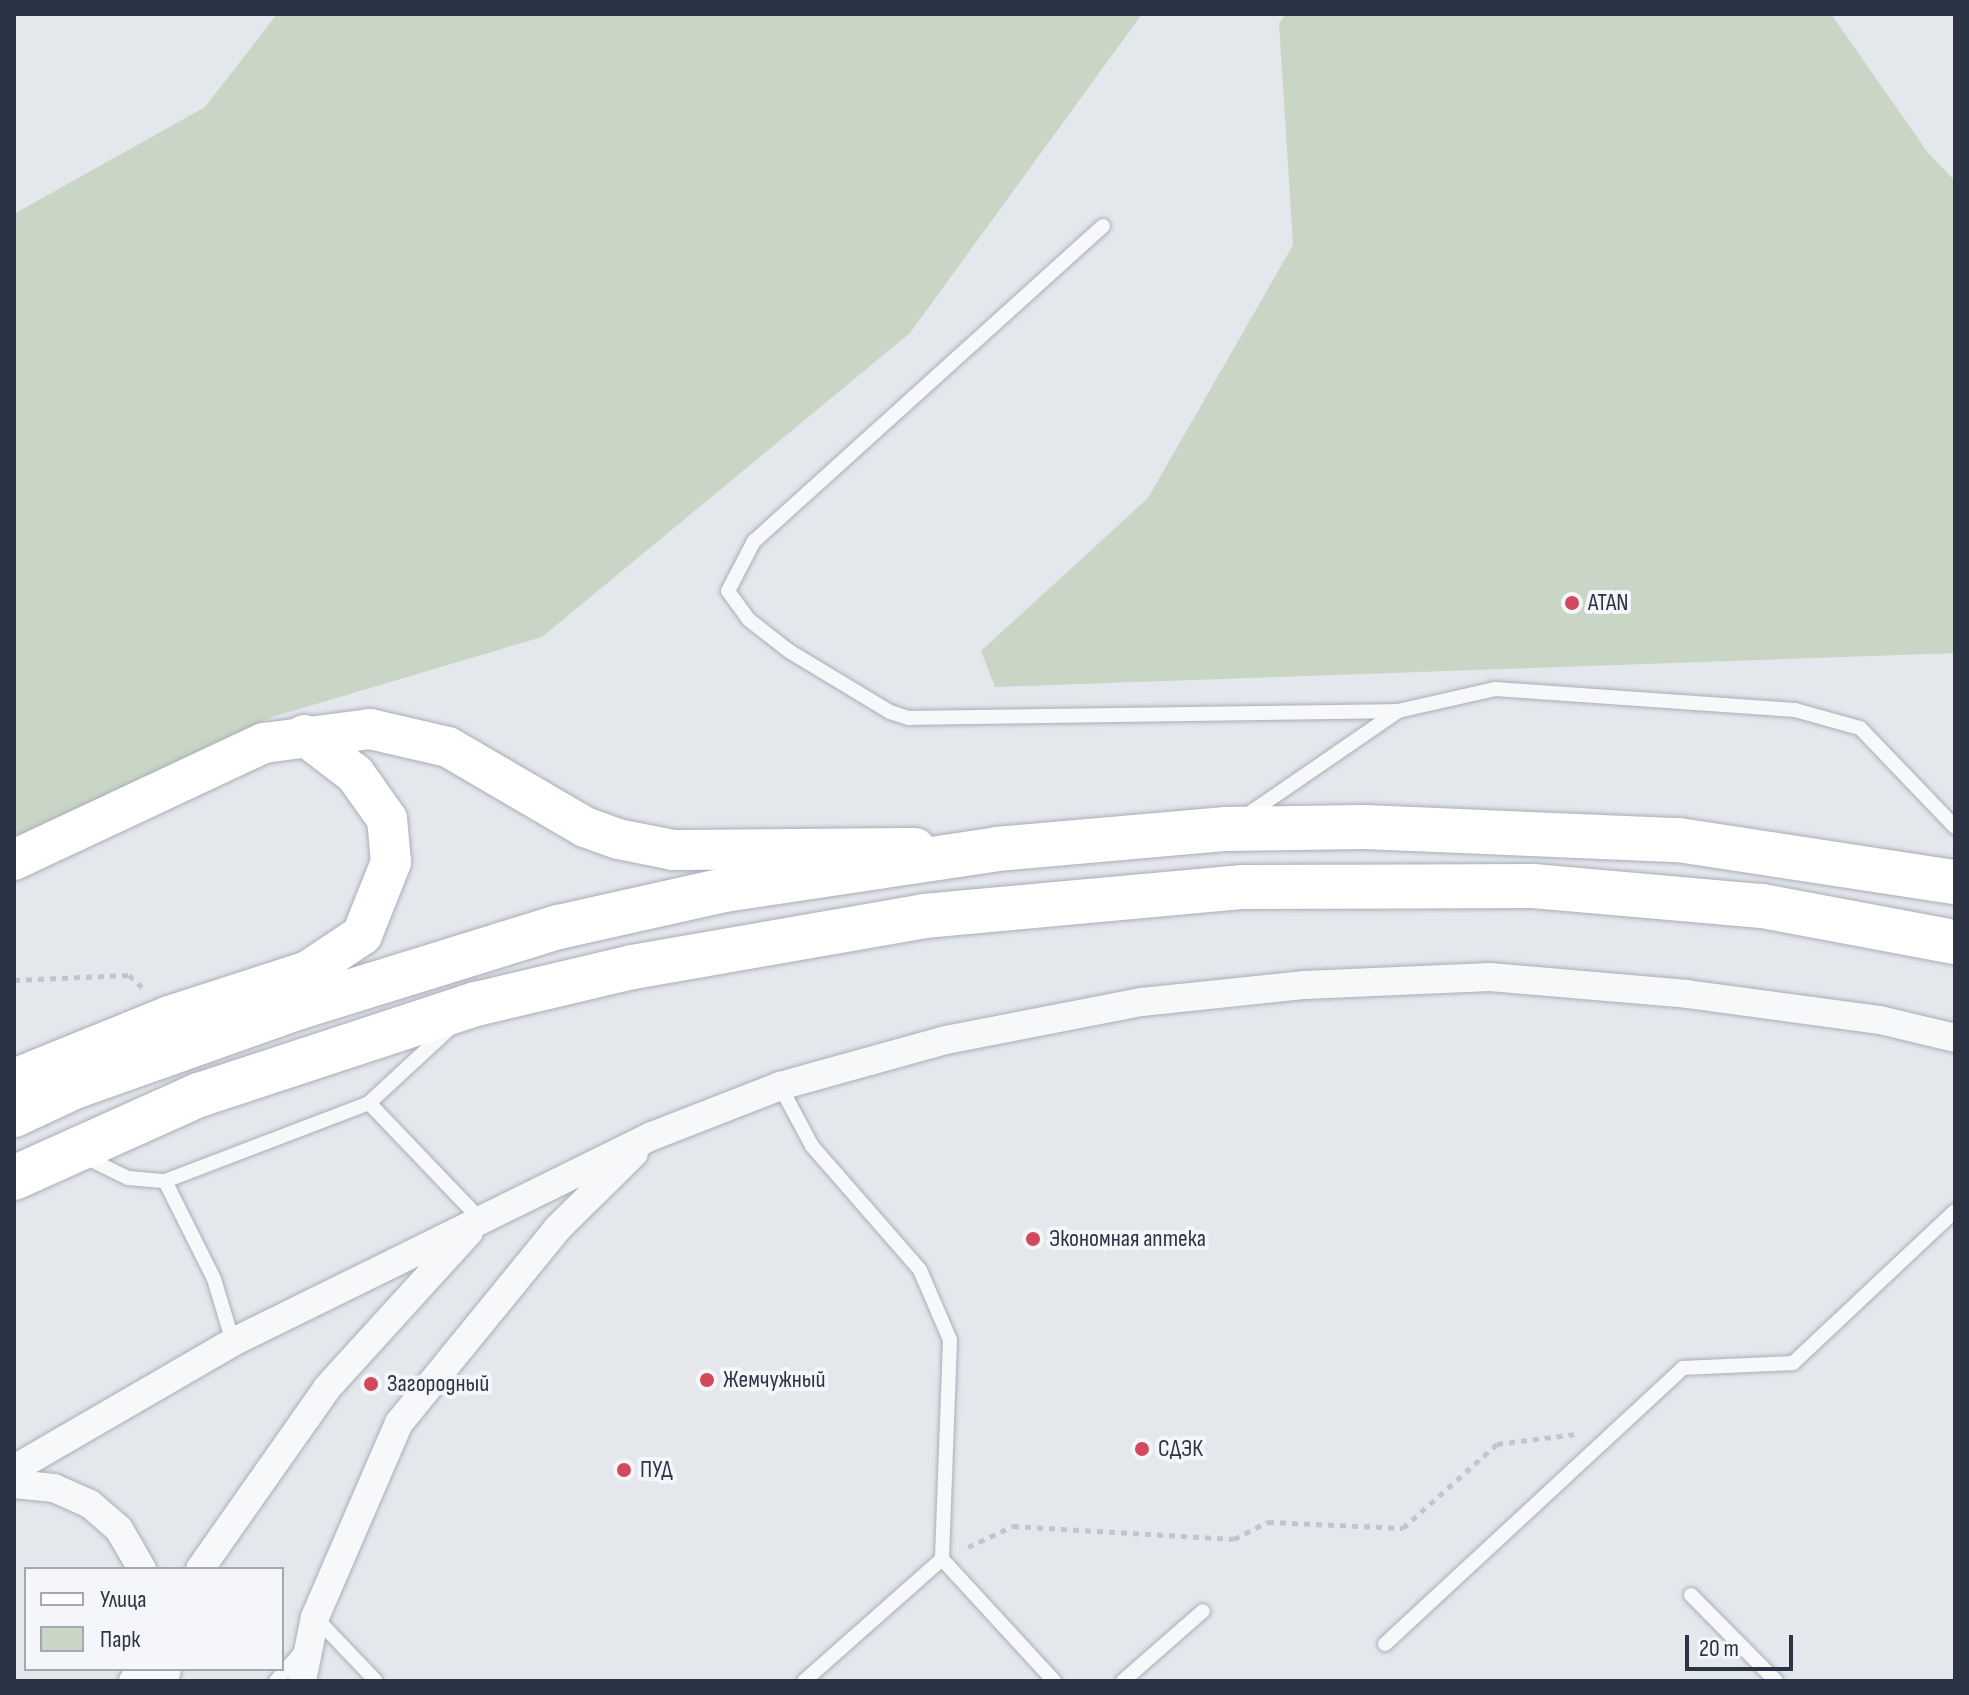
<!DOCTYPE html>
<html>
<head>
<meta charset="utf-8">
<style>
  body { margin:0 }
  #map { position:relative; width:1969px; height:1695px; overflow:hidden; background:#e4e7ec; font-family:"Sofia Sans Condensed",sans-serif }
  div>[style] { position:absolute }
  .green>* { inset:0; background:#c9d6c5 }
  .path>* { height:5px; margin-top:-2.5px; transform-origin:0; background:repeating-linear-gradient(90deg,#c2c5cb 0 6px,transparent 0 12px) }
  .roads { filter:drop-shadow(0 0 2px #a9aeb7) drop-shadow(0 0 2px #a9aeb7) }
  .lane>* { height:14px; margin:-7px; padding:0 7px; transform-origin:7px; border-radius:7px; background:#f7f8fa }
  .street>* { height:28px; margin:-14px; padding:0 14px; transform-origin:14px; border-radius:14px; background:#f7f8fa }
  .secondary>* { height:40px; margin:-20px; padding:0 20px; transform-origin:20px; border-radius:20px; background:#fff }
  .primary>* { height:44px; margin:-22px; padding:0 22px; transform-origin:22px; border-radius:22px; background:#fff }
  .dots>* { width:22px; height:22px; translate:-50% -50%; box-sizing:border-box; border:4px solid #f4f6f9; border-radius:50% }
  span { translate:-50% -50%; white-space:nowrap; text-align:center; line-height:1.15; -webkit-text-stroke:8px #f4f6f9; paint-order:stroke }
  .poi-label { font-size:24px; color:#2b3445 }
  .left { translate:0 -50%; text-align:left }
  .frame { position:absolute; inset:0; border:16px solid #2b3445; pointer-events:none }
  .legend { position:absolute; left:24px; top:1567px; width:260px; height:104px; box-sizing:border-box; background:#f4f6f9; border:2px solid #a4a8b1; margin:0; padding:10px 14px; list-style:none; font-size:24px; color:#2b3445 }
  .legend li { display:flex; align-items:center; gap:16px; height:40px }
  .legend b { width:40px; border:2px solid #a4a8b1 }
  .scale { position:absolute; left:1685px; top:1635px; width:108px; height:36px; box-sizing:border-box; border:4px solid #2b3445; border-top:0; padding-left:10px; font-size:24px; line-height:28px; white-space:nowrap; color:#2b3445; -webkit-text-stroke:6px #f4f6f9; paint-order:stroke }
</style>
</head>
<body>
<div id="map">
  <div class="green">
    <div style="clip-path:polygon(277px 14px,1142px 14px,910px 333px,542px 637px,269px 718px,14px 839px,14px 214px,205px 107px)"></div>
    <div style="clip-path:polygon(1286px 14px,1831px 14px,1928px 153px,1955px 181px,1955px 653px,995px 687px,981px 651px,1148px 498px,1293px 245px,1279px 23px)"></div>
  </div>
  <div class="path">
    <div style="left:14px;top:980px;width:115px;rotate:-2.5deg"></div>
    <div style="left:129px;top:975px;width:19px;rotate:43deg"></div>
    <div style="left:968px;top:1547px;width:50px;rotate:-25deg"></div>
    <div style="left:1013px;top:1526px;width:221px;rotate:3.4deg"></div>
    <div style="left:1234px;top:1539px;width:38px;rotate:-27deg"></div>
    <div style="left:1268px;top:1522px;width:135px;rotate:2.5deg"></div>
    <div style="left:1403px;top:1528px;width:126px;rotate:-41.8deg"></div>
    <div style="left:1497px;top:1444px;width:80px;rotate:-7.2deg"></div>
  </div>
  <div class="roads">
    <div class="lane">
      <div style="left:1103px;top:226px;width:470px;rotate:137.9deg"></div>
      <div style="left:754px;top:541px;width:56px;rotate:117.5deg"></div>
      <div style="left:728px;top:591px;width:34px;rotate:54deg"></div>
      <div style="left:748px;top:619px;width:52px;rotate:38deg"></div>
      <div style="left:789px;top:651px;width:118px;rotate:31.1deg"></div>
      <div style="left:890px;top:712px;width:20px;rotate:18deg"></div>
      <div style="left:909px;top:718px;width:489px;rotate:-0.8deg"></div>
      <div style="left:1244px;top:817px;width:187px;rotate:-34.5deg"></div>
      <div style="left:1398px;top:711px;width:99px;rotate:-12.8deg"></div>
      <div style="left:1495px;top:689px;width:301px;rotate:4deg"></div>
      <div style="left:1795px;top:710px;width:67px;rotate:15.5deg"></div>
      <div style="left:1860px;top:728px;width:137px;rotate:46.2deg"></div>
      <div style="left:780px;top:1086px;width:68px;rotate:61.9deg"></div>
      <div style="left:812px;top:1146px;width:164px;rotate:48.9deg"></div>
      <div style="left:920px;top:1270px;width:76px;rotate:66.8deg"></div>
      <div style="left:950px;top:1340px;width:219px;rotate:92.1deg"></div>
      <div style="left:942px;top:1559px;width:184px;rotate:138.5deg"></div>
      <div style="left:369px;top:1103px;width:161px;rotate:46.3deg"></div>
      <div style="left:83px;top:1156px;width:50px;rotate:26.1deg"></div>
      <div style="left:128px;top:1178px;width:37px;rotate:5deg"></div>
      <div style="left:165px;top:1181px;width:218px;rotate:-20.9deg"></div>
      <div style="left:369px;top:1103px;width:110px;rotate:-42.8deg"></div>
      <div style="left:165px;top:1181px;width:110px;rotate:63.4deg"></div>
      <div style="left:214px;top:1279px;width:66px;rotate:73.2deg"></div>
      <div style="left:942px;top:1559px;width:166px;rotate:47.4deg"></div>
      <div style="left:1691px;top:1595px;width:121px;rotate:45.3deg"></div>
      <div style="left:315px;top:1617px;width:88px;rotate:46.4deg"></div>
      <div style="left:1385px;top:1644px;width:406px;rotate:-42.8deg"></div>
      <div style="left:1683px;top:1368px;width:110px;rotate:-2.6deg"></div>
      <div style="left:1793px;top:1363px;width:222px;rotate:-43.2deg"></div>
      <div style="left:276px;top:1681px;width:40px;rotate:-49deg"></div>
      <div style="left:1123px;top:1681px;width:106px;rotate:-41.2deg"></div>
    </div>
    <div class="street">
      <div style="left:14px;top:1469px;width:253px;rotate:-30.1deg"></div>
      <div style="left:233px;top:1342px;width:467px;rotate:-26.2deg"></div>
      <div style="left:652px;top:1136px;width:137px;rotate:-21.3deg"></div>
      <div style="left:780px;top:1086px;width:172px;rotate:-15.5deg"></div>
      <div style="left:946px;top:1040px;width:200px;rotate:-11deg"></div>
      <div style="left:1142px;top:1002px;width:164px;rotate:-6deg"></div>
      <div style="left:1305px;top:985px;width:185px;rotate:-2.5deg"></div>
      <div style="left:1490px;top:977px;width:198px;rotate:4.9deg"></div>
      <div style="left:1687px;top:994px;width:195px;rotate:7.7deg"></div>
      <div style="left:1880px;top:1020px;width:77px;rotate:13.5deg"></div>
      <div style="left:14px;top:1484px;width:40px;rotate:5.7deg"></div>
      <div style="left:54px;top:1488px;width:39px;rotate:24deg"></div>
      <div style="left:90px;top:1504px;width:38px;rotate:41deg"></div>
      <div style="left:119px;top:1529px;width:46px;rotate:60.1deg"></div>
      <div style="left:200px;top:1569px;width:221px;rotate:-54.9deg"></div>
      <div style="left:327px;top:1388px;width:211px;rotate:-47.7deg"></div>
      <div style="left:133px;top:1681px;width:14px;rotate:-56deg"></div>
      <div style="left:164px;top:1681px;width:12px;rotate:-76deg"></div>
      <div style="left:302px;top:1681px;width:65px;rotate:-78.5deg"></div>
      <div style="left:315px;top:1617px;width:211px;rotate:-66.6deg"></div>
      <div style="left:399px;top:1423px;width:250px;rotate:-50.8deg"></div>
      <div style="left:557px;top:1229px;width:108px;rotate:-44.6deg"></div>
    </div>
    <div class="secondary">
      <div style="left:14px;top:860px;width:276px;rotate:-25.1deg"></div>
      <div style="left:264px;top:743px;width:107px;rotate:-7.5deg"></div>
      <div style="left:370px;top:729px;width:80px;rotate:13deg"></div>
      <div style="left:448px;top:747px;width:159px;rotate:30.3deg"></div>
      <div style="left:585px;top:827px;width:35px;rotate:20deg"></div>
      <div style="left:618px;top:839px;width:56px;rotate:11.3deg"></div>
      <div style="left:673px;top:850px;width:242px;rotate:-0.5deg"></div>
      <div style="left:14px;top:1079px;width:167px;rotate:-22.1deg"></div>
      <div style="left:169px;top:1016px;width:146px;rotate:-17.9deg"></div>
      <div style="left:308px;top:971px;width:65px;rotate:-33.7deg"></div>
      <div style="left:362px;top:935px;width:79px;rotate:-68.3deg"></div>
      <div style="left:391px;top:862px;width:43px;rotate:-95.3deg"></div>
      <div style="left:387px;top:819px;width:55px;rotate:-125.4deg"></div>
      <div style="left:355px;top:774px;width:64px;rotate:-142.6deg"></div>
    </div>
    <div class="primary">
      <div style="left:14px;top:1115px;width:66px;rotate:-25deg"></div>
      <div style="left:74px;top:1087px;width:240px;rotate:-19.5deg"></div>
      <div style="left:300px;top:1007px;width:271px;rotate:-17.2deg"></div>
      <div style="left:559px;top:927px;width:169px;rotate:-12.6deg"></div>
      <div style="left:724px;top:890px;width:276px;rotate:-8.5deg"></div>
      <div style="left:997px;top:849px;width:230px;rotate:-5deg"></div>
      <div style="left:1226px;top:829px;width:138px;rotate:-0.8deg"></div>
      <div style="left:1364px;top:827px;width:315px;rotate:2.4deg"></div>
      <div style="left:1679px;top:840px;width:279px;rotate:8.7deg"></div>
      <div style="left:14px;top:1178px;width:203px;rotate:-24.2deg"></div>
      <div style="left:199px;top:1095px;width:292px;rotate:-18.2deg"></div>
      <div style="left:476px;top:1004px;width:161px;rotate:-13.3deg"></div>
      <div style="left:633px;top:967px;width:295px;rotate:-9.9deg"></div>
      <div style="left:924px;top:916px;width:318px;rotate:-5.2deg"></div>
      <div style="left:1241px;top:887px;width:292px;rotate:-0.2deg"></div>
      <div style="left:1533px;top:886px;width:230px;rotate:5deg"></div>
      <div style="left:1762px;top:906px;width:196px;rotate:10.6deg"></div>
    </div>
  </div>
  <div class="dots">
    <div style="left:1572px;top:603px;background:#d1495b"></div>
    <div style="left:1033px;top:1239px;background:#d1495b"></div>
    <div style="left:707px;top:1380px;background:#d1495b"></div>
    <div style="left:371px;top:1384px;background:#d1495b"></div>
    <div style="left:1142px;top:1449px;background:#d1495b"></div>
    <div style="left:624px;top:1470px;background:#d1495b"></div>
  </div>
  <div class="poi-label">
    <span class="left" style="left:1588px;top:603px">ATAN</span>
    <span class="left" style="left:1049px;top:1239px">Экономная аптека</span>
    <span class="left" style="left:723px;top:1380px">Жемчужный</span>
    <span class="left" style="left:387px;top:1384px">Загородный</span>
    <span class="left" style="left:1158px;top:1449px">СДЭК</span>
    <span class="left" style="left:640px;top:1470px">ПУД</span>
  </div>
  <div class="frame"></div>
  <ul class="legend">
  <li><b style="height:10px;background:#fff"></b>Улица</li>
  <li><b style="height:22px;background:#c9d6c5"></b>Парк</li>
  </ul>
  <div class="scale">20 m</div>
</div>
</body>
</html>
